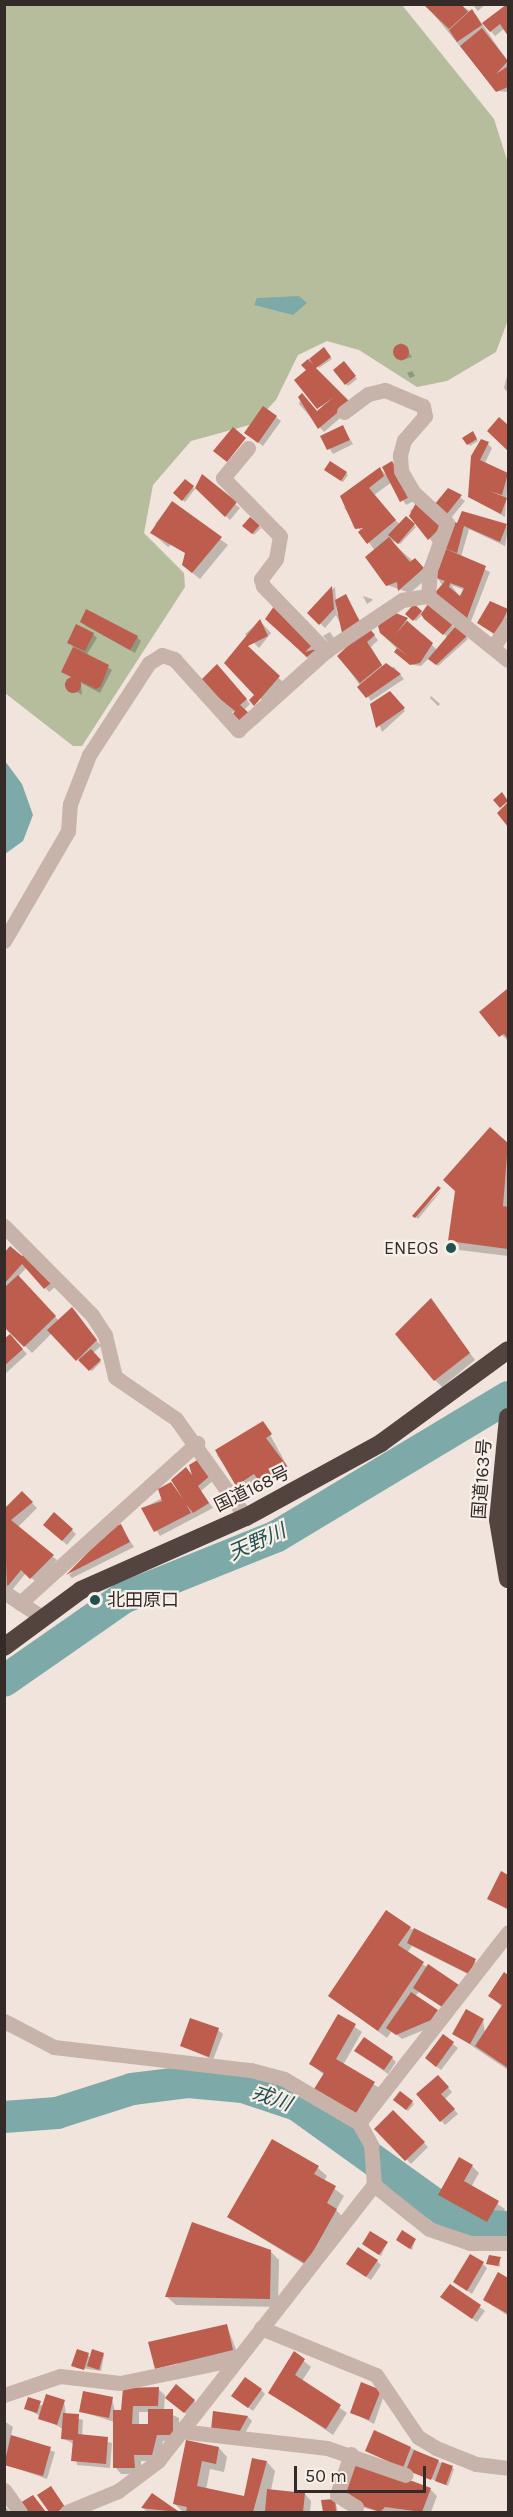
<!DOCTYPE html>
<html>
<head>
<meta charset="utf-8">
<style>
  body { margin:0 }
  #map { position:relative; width:513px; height:2517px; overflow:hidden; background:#f0e4dc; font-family:Karla,"Noto Sans JP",sans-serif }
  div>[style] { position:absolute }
  .green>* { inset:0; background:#b6bd9d }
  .water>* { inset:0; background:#7daaa8 }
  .shadow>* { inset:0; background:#0003 }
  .river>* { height:32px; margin:-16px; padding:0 16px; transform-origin:16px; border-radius:16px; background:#7daaa8 }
  .building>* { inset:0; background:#bc5d4d }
  .round { border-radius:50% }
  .street>* { height:15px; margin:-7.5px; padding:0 7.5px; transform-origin:7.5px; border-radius:7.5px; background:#c7b3a9 }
  .highway>* { height:18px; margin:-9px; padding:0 9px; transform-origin:9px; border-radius:9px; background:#544440 }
  .dots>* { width:16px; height:16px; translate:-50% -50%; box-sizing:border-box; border:3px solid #f8efe8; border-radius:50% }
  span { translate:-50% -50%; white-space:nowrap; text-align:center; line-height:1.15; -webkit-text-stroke:4.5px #f8efe8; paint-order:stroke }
  .poi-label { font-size:18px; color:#342b28 }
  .right { translate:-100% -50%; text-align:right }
  .left { translate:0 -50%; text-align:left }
  .street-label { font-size:18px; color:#342b28 }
  .water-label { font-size:20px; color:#215251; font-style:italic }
  .frame { position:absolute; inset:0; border:6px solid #342b28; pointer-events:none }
  .scale { position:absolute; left:294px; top:2466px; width:132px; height:27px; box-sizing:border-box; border:3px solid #342b28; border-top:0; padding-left:8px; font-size:18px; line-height:21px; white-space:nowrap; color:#342b28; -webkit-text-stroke:4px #f8efe8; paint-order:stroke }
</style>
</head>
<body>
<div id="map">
  <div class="green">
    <div style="clip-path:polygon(4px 5px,402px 5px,494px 119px,508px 163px,508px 320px,496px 352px,447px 381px,417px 387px,359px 350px,327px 341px,298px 355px,276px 400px,253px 424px,191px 441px,153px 485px,144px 533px,184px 573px,185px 587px,82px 746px,73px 746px,5px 693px)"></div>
  </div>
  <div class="water">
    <div style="clip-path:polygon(299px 296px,307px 303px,293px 315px,254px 305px,257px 298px)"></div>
    <div style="clip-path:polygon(5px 761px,22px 784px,33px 815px,23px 841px,5px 854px)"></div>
  </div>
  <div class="shadow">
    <div style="clip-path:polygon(425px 4px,459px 4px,476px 15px,508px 62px,508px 92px,497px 91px)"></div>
    <div style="clip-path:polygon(472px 4px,486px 4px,478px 11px)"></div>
    <div style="clip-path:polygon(508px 5px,508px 33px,505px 28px,495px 36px,484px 23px)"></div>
    <div style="clip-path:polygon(401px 343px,412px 357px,400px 361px,394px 348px)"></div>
    <div style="clip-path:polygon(324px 349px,332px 359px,319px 368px,312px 359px)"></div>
    <div style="clip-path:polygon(343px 363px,357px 379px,348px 386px,335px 370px)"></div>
    <div style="clip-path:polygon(308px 371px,353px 407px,324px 432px,299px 404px,302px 396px,317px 413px,324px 408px,296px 380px)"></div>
    <div style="clip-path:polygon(412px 371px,415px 376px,410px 378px,407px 373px)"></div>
    <div style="clip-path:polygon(508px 372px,508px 393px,504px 388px)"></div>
    <div style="clip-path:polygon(264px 408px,281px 421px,263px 446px,251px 437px)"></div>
    <div style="clip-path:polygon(342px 427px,353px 444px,333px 454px,322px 437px)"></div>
    <div style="clip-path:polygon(474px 435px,478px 441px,470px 446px,464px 438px)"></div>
    <div style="clip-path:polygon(488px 444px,492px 448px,485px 463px,508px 474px,505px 517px,469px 497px,472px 456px)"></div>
    <div style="clip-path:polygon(evenodd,380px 469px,414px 501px,406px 505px,392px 482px,374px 495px,400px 525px,406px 518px,416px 527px,400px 544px,388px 539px,430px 576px,410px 593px,387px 585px,375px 551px,343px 506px,350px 512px,380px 469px,356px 521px,365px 529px,362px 531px,356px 521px)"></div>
    <div style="clip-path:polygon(327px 472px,346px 473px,348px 475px,343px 482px)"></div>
    <div style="clip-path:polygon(202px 477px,240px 508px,230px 520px,197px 488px)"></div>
    <div style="clip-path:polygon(186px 481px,195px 489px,185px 502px,175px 493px)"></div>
    <div style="clip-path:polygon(449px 489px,465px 501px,451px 518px,440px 509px)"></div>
    <div style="clip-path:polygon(172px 503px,228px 545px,200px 579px,190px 571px,186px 553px,155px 524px)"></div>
    <div style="clip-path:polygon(416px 506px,444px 532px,433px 543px,410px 511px)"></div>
    <div style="clip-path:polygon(evenodd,463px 513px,508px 527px,505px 546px,469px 529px,461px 557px,490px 572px,470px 624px,436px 576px,452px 523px,458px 525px,463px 513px,451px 585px,465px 590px,461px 598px,451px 585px)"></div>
    <div style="clip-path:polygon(250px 519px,261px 528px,254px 535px,244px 526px)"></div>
    <div style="clip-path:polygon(152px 533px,171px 545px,168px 547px)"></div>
    <div style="clip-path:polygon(335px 587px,337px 615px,345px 596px,363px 626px,344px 632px,336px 615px,325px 628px,309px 613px)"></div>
    <div style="clip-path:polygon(363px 596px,372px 599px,373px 600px,367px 604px)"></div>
    <div style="clip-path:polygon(490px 603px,508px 611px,501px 638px,479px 623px)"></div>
    <div style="clip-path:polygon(414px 606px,423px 614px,416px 621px,407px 614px)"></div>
    <div style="clip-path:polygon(429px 606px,468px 639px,438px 666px,429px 658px,421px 666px,413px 665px,386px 638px,407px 620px,437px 650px,448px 638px,423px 613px)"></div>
    <div style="clip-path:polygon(87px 611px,137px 637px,141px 641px,135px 653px,86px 626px,81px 621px)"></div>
    <div style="clip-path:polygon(267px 619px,317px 649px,317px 652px,307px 658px)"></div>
    <div style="clip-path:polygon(260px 621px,271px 633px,259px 648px,245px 634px)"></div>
    <div style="clip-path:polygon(330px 632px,334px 638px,328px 642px,323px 636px)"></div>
    <div style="clip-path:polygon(372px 633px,378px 640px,371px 647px,383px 667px,394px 667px,404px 679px,371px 701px,339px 656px)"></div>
    <div style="clip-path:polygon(93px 634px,97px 638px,87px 654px,112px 670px,100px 693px,81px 683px,82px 695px,64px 684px,79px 682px,63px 671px,75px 648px,69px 643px)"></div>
    <div style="clip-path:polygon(244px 644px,285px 684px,265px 703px,226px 663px)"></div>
    <div style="clip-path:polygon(222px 670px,250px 704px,244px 710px,231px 712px,201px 682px)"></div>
    <div style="clip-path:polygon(390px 692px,405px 711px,382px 732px,372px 705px)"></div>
    <div style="clip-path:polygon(431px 696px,440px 704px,438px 706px,430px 698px)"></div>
    <div style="clip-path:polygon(507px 991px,508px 992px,508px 1041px,481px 1013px)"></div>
    <div style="clip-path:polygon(490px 1129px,508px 1145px,508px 1256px,459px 1250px,450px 1241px)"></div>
    <div style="clip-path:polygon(441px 1191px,418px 1219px,416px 1217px,414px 1216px)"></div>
    <div style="clip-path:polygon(11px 1248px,55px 1287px,49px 1292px,27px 1267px,18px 1277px,59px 1321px,76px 1314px,101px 1346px,93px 1353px,101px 1362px,92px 1371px,52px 1333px,32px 1353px,4px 1325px,4px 1255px)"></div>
    <div style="clip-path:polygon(431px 1300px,475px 1360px,442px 1387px,435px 1380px,417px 1312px)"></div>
    <div style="clip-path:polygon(10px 1336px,27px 1354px,4px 1375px,4px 1341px)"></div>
    <div style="clip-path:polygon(263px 1422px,290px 1471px,267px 1487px,259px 1478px,242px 1490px,217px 1455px)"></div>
    <div style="clip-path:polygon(191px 1465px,215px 1479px,201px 1491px,213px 1508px,160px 1536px,143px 1508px,176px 1491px,184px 1501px,195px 1480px)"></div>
    <div style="clip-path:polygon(22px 1493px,37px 1508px,17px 1528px,57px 1560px,36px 1582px,26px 1573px,12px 1590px,4px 1583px,4px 1509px)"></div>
    <div style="clip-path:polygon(54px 1514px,76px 1534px,67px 1545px,45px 1525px)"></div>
    <div style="clip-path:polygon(122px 1529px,134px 1547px,72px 1578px,69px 1575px)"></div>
    <div style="clip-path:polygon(501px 1873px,508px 1877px,508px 1910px,489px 1899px)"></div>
    <div style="clip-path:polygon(410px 1928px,480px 1965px,474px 1977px,412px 1946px,407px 1953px,428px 1968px,449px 2012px,419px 1992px,415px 1996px,436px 2025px,402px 2039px,392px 2031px,387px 2038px,330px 1996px)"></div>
    <div style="clip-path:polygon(504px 1974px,508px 1977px,508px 2070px,454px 2034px,483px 2020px,485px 2033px,502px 2007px,490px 1996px)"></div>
    <div style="clip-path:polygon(339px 2016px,362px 2032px,343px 2065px,381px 2089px,364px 2119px,323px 2095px,324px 2075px,311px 2064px)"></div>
    <div style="clip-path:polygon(218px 2030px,223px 2034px,213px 2060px,181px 2045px)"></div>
    <div style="clip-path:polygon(443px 2036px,458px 2048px,441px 2070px,431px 2062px)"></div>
    <div style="clip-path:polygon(356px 2051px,392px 2058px,396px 2062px,388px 2074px)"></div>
    <div style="clip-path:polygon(442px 2081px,452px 2092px,445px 2099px,458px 2114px,445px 2125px,418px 2094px)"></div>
    <div style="clip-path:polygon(401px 2093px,414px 2104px,408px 2111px,395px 2100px)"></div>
    <div style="clip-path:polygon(393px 2112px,428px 2147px,411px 2164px,376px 2129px)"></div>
    <div style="clip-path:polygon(472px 2166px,479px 2173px,471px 2187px,505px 2209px,494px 2228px,440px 2195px)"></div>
    <div style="clip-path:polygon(318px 2168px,327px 2176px,324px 2181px,344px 2196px,336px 2210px,345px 2219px,315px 2271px,228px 2217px)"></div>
    <div style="clip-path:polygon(415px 2240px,412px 2250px,399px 2242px)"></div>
    <div style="clip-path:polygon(387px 2243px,381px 2256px,365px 2246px)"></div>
    <div style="clip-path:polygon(270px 2251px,279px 2260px,278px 2307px,176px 2305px,167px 2297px)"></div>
    <div style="clip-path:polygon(500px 2259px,500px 2267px,488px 2263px)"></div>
    <div style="clip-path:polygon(377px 2261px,381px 2265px,371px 2280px,353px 2268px)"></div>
    <div style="clip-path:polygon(483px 2264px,487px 2268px,472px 2294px,455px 2282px)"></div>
    <div style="clip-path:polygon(498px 2274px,508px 2280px,508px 2316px,484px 2300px)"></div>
    <div style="clip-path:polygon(450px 2286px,485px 2311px,477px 2322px,447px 2301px)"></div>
    <div style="clip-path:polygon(227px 2326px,239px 2357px,163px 2375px)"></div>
    <div style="clip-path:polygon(77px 2351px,91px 2357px,104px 2355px,101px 2371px,75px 2367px)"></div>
    <div style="clip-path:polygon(294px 2353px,311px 2367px,302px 2381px,347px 2413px,333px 2435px,270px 2392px)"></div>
    <div style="clip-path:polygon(evenodd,158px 2389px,165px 2395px,164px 2411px,179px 2418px,180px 2441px,163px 2441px,159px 2461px,141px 2461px,141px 2474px,121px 2474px,115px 2467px,114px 2422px,80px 2411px,112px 2399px,115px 2411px,122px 2411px,158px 2389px,139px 2412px,149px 2412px,149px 2426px,139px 2426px,139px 2412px)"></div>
    <div style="clip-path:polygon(261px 2390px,265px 2394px,253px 2411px,238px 2400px)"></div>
    <div style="clip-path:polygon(380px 2391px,384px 2395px,374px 2424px,351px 2412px)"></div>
    <div style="clip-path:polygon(64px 2401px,66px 2415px,83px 2420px,82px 2436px,112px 2443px,110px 2468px,77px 2465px,74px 2444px,62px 2438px,63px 2429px,26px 2408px)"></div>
    <div style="clip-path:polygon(194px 2401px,198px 2405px,189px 2416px,171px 2402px)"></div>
    <div style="clip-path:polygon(214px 2413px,248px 2417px,252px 2421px,242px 2438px)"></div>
    <div style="clip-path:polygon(4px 2421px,13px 2427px,11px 2436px,55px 2452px,47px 2479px,4px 2464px)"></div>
    <div style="clip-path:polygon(187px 2442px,219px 2448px,227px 2457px,224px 2472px,210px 2469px,206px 2490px,245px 2498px,267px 2462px,275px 2471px,271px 2490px,305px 2494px,311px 2501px,310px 2512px,183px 2512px,174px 2503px)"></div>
    <div style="clip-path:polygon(411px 2448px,454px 2469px,448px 2486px,367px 2451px)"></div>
    <div style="clip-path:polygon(356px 2462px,431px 2490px,437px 2496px,431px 2512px,380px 2512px,349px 2504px)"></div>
    <div style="clip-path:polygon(152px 2495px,177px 2512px,147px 2512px,143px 2508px)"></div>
    <div style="clip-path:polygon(335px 2500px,338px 2512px,324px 2512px)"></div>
    <div style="clip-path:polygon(4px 2505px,10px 2512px,4px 2512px)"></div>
  </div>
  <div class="river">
    <div style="left:4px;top:1681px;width:145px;rotate:-34.9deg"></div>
    <div style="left:123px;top:1598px;width:166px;rotate:-21.9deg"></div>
    <div style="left:277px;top:1536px;width:270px;rotate:-31deg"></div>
    <div style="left:4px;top:2117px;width:53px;rotate:-4.3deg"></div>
    <div style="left:57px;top:2113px;width:79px;rotate:-17.7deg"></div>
    <div style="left:132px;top:2089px;width:56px;rotate:-7.1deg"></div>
    <div style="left:188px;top:2082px;width:55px;rotate:5.2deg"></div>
    <div style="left:243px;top:2087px;width:57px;rotate:18.4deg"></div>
    <div style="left:297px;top:2105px;width:180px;rotate:35.7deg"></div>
    <div style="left:443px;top:2210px;width:48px;rotate:19.6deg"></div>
    <div style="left:488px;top:2226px;width:20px;rotate:3deg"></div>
  </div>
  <div class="building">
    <div style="clip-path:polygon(423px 4px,461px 4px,468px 12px,449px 29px)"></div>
    <div style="clip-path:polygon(507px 4px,508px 36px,500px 24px,490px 32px,482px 23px)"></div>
    <div style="clip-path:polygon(472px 9px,482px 25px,457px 42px,449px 30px)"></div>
    <div style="clip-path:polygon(482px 28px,508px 61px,496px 74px,508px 66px,508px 87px,496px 92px,460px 46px)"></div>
    <div class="round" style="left:393px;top:344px;width:16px;height:16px"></div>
    <div style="clip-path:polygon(324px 347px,331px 357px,316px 368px,350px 402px,318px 429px,298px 397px,302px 393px,317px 411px,334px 397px,317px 409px,294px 380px,306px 370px,301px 365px,308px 359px,313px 364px,309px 359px)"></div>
    <div style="clip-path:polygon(344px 361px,356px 376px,345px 385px,333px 370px)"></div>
    <div style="clip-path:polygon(263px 406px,277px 416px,258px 443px,244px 433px)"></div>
    <div style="clip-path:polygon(499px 417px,508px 425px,508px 451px,487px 431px)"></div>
    <div style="clip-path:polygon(343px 425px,350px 440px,327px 450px,320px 436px)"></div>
    <div style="clip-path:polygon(233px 427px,246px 438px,227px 462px,213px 451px)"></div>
    <div style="clip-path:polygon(473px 431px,477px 439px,467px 445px,462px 438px)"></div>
    <div style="clip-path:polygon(481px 439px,489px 442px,480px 460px,508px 473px,502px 495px,489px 491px,507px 498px,501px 514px,468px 497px,471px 456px)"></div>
    <div style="clip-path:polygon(330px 461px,347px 472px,341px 481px,324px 470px)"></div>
    <div style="clip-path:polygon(392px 461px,411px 496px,400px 502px,382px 467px)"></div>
    <div style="clip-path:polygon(380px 467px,384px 476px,369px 488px,396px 520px,367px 544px,358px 532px,363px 528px,355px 529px,340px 496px)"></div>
    <div style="clip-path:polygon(202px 474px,237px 502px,225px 517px,195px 488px)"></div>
    <div style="clip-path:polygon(185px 479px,194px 486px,182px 501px,173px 493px)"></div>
    <div style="clip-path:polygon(448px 488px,462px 495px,446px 515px,434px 505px)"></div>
    <div style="clip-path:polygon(172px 501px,222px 537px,192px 573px,182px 565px,185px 553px,150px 533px)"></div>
    <div style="clip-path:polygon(416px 503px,441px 527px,428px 540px,409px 516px)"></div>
    <div style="clip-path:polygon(462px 511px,507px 524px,500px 542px,464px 526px,457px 553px,444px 548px,451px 521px,457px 523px)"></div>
    <div style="clip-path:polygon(406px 516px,415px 524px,398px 544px,388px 535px)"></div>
    <div style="clip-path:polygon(250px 517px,260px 525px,252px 534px,242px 526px)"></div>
    <div style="clip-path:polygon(389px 537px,410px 562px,415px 558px,424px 568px,398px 591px,397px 582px,386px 586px,365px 557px)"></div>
    <div style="clip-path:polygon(evenodd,446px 549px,486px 566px,466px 621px,433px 595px,445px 581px,434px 577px,446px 549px,450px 583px,464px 588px,460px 596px,449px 587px,450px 583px)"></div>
    <div style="clip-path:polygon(332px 586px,334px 609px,319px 625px,307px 613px)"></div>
    <div style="clip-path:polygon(346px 594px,360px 622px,342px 633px,335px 600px)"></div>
    <div style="clip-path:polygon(490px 601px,508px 609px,496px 635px,477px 623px)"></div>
    <div style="clip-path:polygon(414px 604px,422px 611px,413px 621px,405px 614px)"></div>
    <div style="clip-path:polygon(428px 604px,454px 623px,443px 635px,424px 619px,421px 614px)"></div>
    <div style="clip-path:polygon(275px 605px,314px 643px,305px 652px,316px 649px,307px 657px,265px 619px)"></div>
    <div style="clip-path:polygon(86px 609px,138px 636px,130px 650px,80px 622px)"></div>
    <div style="clip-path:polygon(391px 611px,408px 618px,395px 635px,407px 621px,433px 643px,420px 663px,410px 665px,394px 652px,397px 648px,409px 657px,380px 633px,378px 626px)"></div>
    <div style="clip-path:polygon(260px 619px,268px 636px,248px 646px,280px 676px,254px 706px,249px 700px,254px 695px,224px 663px)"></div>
    <div style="clip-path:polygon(76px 624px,94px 633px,85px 651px,67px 643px)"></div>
    <div style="clip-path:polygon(368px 627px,375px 635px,367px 642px,382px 665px,360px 683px,337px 656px)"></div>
    <div style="clip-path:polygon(455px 627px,467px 636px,436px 665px,428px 659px)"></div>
    <div style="clip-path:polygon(73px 647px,109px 665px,101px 686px,96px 689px,61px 672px)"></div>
    <div style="clip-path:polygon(386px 663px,401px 674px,366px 698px,357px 687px)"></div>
    <div style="clip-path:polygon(217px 664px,247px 699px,240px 705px,250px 714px,241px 724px,232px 715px,235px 711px,199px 682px)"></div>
    <div class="round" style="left:65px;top:677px;width:16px;height:16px"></div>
    <div style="clip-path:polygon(390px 691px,405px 708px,376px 728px,370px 704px)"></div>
    <div style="clip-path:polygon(502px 792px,508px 801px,500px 808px,493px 800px)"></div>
    <div style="clip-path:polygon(508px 802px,508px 827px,497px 813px)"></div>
    <div style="clip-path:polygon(507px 989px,508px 990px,508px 1039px,504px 1034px,499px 1037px,479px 1012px)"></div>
    <div style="clip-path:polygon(490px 1127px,508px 1143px,503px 1206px,508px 1207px,508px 1249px,448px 1241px,455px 1191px,443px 1180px)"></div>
    <div style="clip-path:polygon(438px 1186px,441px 1188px,415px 1218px,412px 1216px)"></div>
    <div style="clip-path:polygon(10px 1246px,22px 1256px,26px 1252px,52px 1282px,44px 1289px,22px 1264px,4px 1284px,4px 1253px)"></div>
    <div style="clip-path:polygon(18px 1275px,56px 1316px,24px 1347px,4px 1327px,4px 1288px)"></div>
    <div style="clip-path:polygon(431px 1298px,470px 1353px,434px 1381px,395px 1334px)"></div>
    <div style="clip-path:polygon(72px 1307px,97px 1340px,76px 1361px,47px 1330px)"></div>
    <div style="clip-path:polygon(10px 1334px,23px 1349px,4px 1366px,4px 1339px)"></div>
    <div style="clip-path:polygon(91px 1349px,101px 1360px,89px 1371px,78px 1360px)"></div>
    <div style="clip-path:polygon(263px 1421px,272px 1434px,266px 1438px,287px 1466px,261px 1484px,254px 1474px,236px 1486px,215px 1450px)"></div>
    <div style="clip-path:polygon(199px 1459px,212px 1474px,198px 1486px,209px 1503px,193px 1513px,186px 1504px,191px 1513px,154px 1532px,141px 1508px,162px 1501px,158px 1489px,171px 1482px,183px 1499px,171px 1480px,186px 1467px,192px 1475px,189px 1465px)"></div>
    <div style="clip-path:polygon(22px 1491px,33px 1502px,11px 1520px,54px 1555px,30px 1579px,21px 1570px,7px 1587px,4px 1509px)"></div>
    <div style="clip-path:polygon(54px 1512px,73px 1529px,62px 1541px,43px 1525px)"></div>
    <div style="clip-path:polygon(121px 1524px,130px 1542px,66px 1575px,112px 1528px)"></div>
    <div style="clip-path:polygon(501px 1871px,508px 1875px,508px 1909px,487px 1899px)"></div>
    <div style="clip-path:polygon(386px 1910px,411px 1927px,398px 1945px,424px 1962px,378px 2031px,328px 1996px)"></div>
    <div style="clip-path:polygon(414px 1928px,476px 1959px,469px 1974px,407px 1943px)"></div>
    <div style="clip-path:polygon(428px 1964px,459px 1985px,444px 2008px,413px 1988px)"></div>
    <div style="clip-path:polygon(504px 1972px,508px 1975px,508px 2068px,475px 2046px,502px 2005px,488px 1996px)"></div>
    <div style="clip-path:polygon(411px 1992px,438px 2010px,431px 2020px,396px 2035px,386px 2028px)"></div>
    <div style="clip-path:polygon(466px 2009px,484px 2019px,470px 2044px,452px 2034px)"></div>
    <div style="clip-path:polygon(338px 2014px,356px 2024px,336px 2059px,375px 2082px,356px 2113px,314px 2089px,324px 2073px,309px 2064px)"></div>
    <div style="clip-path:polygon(190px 2018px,219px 2028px,209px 2057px,180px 2046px)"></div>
    <div style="clip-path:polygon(443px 2034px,454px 2042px,436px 2067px,425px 2058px)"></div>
    <div style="clip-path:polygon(364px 2037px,393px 2057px,384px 2070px,354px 2051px)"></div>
    <div style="clip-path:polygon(438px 2075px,449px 2087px,441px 2094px,455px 2109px,440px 2122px,416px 2094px)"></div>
    <div style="clip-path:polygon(400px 2091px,413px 2101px,406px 2110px,393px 2100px)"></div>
    <div style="clip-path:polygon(393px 2110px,425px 2142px,405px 2161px,374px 2129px)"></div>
    <div style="clip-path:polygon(272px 2139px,319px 2166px,314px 2174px,336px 2186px,327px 2203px,337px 2209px,306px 2264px,227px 2217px)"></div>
    <div style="clip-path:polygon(459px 2157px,473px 2165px,464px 2181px,499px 2201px,487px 2222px,438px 2195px)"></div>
    <div style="clip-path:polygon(192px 2222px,271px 2250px,270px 2299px,165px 2297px)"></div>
    <div style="clip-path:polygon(402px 2230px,416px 2239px,410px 2249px,396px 2240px)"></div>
    <div style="clip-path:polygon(370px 2231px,388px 2242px,379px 2255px,362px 2244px)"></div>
    <div style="clip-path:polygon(358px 2247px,378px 2260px,366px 2277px,346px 2264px)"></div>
    <div style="clip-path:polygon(470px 2254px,484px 2262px,467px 2291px,453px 2282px)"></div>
    <div style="clip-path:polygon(489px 2255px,501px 2257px,498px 2266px,486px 2264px)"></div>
    <div style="clip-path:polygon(498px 2272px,508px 2278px,508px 2314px,483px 2300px)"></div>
    <div style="clip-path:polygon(450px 2284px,481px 2305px,472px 2319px,440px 2297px)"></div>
    <div style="clip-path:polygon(227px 2324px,233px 2350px,155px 2369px,148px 2342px)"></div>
    <div style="clip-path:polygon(77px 2349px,89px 2353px,84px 2370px,71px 2366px)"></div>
    <div style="clip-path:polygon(92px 2349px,104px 2353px,99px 2370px,87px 2366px)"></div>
    <div style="clip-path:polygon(294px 2351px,305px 2359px,295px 2375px,341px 2405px,326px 2429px,268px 2393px)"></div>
    <div style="clip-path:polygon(245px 2377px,262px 2389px,248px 2408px,231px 2396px)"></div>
    <div style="clip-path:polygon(361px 2382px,381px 2390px,369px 2420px,350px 2413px)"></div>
    <div style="clip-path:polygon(176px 2384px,195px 2400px,184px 2413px,165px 2398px)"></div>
    <div style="clip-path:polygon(159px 2387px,158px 2406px,133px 2406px,132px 2424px,148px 2424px,148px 2409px,173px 2409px,173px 2435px,157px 2435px,152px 2455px,134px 2455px,135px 2468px,113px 2468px,113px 2410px,121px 2410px,123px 2388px)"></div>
    <div style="clip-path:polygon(83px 2391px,113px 2397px,109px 2418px,79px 2412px)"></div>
    <div style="clip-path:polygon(46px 2394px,65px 2400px,57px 2425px,38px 2419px)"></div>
    <div style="clip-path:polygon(28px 2397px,41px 2401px,37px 2413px,24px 2409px)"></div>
    <div style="clip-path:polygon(213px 2411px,248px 2416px,238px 2434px,211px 2430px)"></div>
    <div style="clip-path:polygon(63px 2413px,79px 2414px,78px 2434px,108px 2437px,106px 2464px,71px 2461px,73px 2440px,61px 2439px)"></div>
    <div style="clip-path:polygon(374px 2430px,411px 2447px,403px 2468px,365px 2451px)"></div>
    <div style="clip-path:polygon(11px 2435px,51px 2447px,43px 2476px,4px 2465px)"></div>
    <div style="clip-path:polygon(186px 2440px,219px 2447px,216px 2464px,202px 2461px,197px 2486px,244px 2496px,252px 2458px,267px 2461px,253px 2512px,186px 2512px,187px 2507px,173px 2504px)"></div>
    <div style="clip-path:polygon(414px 2450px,439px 2460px,431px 2480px,406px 2470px)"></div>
    <div style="clip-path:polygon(355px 2460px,431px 2488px,422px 2512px,385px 2507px,380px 2512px,341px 2498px)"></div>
    <div style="clip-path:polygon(442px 2462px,453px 2466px,446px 2485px,435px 2481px)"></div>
    <div style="clip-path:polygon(51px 2486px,65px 2507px,57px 2512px,49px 2512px,37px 2495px)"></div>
    <div style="clip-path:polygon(267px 2489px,305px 2493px,303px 2512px,265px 2512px)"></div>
    <div style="clip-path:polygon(152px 2493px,178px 2511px,177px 2512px,141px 2508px)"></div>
    <div style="clip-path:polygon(33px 2495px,46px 2512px,27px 2512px,20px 2503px)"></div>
    <div style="clip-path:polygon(335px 2499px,336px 2511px,323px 2512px,321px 2500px)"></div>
  </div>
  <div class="street">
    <div style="left:344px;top:412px;width:30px;rotate:-37deg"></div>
    <div style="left:368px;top:394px;width:17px;rotate:-13deg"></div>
    <div style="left:385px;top:390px;width:41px;rotate:22.8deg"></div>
    <div style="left:423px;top:406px;width:10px;rotate:79deg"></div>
    <div style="left:425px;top:416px;width:32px;rotate:131deg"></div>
    <div style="left:404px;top:440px;width:16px;rotate:105deg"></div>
    <div style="left:400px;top:455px;width:16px;rotate:86deg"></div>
    <div style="left:401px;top:471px;width:24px;rotate:60deg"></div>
    <div style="left:413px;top:492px;width:46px;rotate:42.4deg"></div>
    <div style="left:447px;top:523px;width:50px;rotate:109.9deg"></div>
    <div style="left:430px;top:570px;width:26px;rotate:94deg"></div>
    <div style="left:248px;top:448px;width:39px;rotate:130deg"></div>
    <div style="left:223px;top:478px;width:81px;rotate:45.5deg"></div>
    <div style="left:280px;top:536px;width:23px;rotate:100deg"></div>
    <div style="left:276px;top:559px;width:25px;rotate:127deg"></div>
    <div style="left:261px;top:579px;width:7px;rotate:74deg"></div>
    <div style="left:263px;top:586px;width:91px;rotate:45.9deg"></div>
    <div style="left:493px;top:647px;width:27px;rotate:-56deg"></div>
    <div style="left:4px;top:941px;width:127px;rotate:-59.8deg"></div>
    <div style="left:68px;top:831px;width:27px;rotate:-86deg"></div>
    <div style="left:70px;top:804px;width:53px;rotate:-68.8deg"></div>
    <div style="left:89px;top:755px;width:110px;rotate:-56.9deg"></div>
    <div style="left:149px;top:663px;width:15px;rotate:-32deg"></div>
    <div style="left:162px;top:655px;width:13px;rotate:18deg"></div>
    <div style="left:174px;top:659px;width:96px;rotate:48deg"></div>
    <div style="left:238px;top:730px;width:118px;rotate:-41.9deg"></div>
    <div style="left:326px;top:651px;width:92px;rotate:-33.9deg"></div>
    <div style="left:402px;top:600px;width:26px;rotate:-9deg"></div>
    <div style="left:428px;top:596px;width:102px;rotate:38.7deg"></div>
    <div style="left:4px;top:1226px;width:125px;rotate:45.3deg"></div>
    <div style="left:92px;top:1315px;width:24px;rotate:57deg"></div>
    <div style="left:105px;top:1335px;width:43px;rotate:76.6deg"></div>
    <div style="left:115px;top:1377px;width:74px;rotate:34.5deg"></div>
    <div style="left:176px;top:1419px;width:120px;rotate:54.5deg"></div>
    <div style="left:4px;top:1592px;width:43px;rotate:33.7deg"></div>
    <div style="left:20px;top:1603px;width:239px;rotate:-42.1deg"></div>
    <div style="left:4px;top:2021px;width:56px;rotate:27.5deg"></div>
    <div style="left:54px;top:2047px;width:198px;rotate:6.7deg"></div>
    <div style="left:251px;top:2070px;width:34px;rotate:15deg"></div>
    <div style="left:284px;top:2079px;width:87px;rotate:30.4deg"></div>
    <div style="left:359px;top:2123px;width:25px;rotate:61deg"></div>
    <div style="left:371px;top:2145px;width:40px;rotate:85.7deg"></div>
    <div style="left:374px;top:2185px;width:70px;rotate:38.7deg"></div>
    <div style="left:429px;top:2229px;width:43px;rotate:18.9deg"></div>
    <div style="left:470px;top:2243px;width:38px"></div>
    <div style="left:359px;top:2123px;width:242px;rotate:-52deg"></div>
    <div style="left:261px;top:2328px;width:124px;rotate:22.2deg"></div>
    <div style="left:376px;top:2375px;width:75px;rotate:55.9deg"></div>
    <div style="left:418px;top:2437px;width:21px;rotate:31deg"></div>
    <div style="left:436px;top:2448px;width:43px;rotate:21.8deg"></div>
    <div style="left:476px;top:2464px;width:32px;rotate:7deg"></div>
    <div style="left:4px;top:2395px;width:59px;rotate:-18.7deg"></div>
    <div style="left:60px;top:2376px;width:60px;rotate:6.7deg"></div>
    <div style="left:120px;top:2383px;width:118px;rotate:-11.7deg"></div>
    <div style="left:180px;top:2431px;width:148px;rotate:6.6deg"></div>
    <div style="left:327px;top:2448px;width:83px;rotate:18.9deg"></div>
    <div style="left:351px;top:2454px;width:43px;rotate:108.9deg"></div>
    <div style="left:337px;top:2495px;width:22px;rotate:32deg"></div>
    <div style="left:356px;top:2507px;width:5px;rotate:101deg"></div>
    <div style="left:4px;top:2490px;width:27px;rotate:54deg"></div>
    <div style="left:67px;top:2512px;width:55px;rotate:-22.4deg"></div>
    <div style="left:118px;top:2491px;width:50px;rotate:-36.9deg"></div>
    <div style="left:158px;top:2461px;width:350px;rotate:-52deg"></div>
  </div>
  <div class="highway">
    <div style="left:508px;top:1417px;width:103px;rotate:95.5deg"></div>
    <div style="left:498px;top:1520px;width:60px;rotate:80.4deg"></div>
    <div style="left:4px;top:1647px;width:96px;rotate:-36.5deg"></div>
    <div style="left:81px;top:1590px;width:180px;rotate:-23.9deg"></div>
    <div style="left:246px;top:1517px;width:154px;rotate:-28.7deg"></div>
    <div style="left:381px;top:1443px;width:157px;rotate:-36.2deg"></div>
  </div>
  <div class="dots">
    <div style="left:451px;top:1248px;background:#215251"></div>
    <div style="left:95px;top:1600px;background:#215251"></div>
  </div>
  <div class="poi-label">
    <span class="right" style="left:439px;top:1248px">ENEOS</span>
    <span class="left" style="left:107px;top:1600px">北田原口</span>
  </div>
  <div class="street-label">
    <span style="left:482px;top:1479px;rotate:-86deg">国道163号</span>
    <span style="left:252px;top:1489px;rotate:-26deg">国道168号</span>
  </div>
  <div class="water-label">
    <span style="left:257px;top:1542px;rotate:-24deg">天野川</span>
    <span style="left:272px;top:2098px;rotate:20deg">戎川</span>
  </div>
  <div class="frame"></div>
  <div class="scale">50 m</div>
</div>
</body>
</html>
